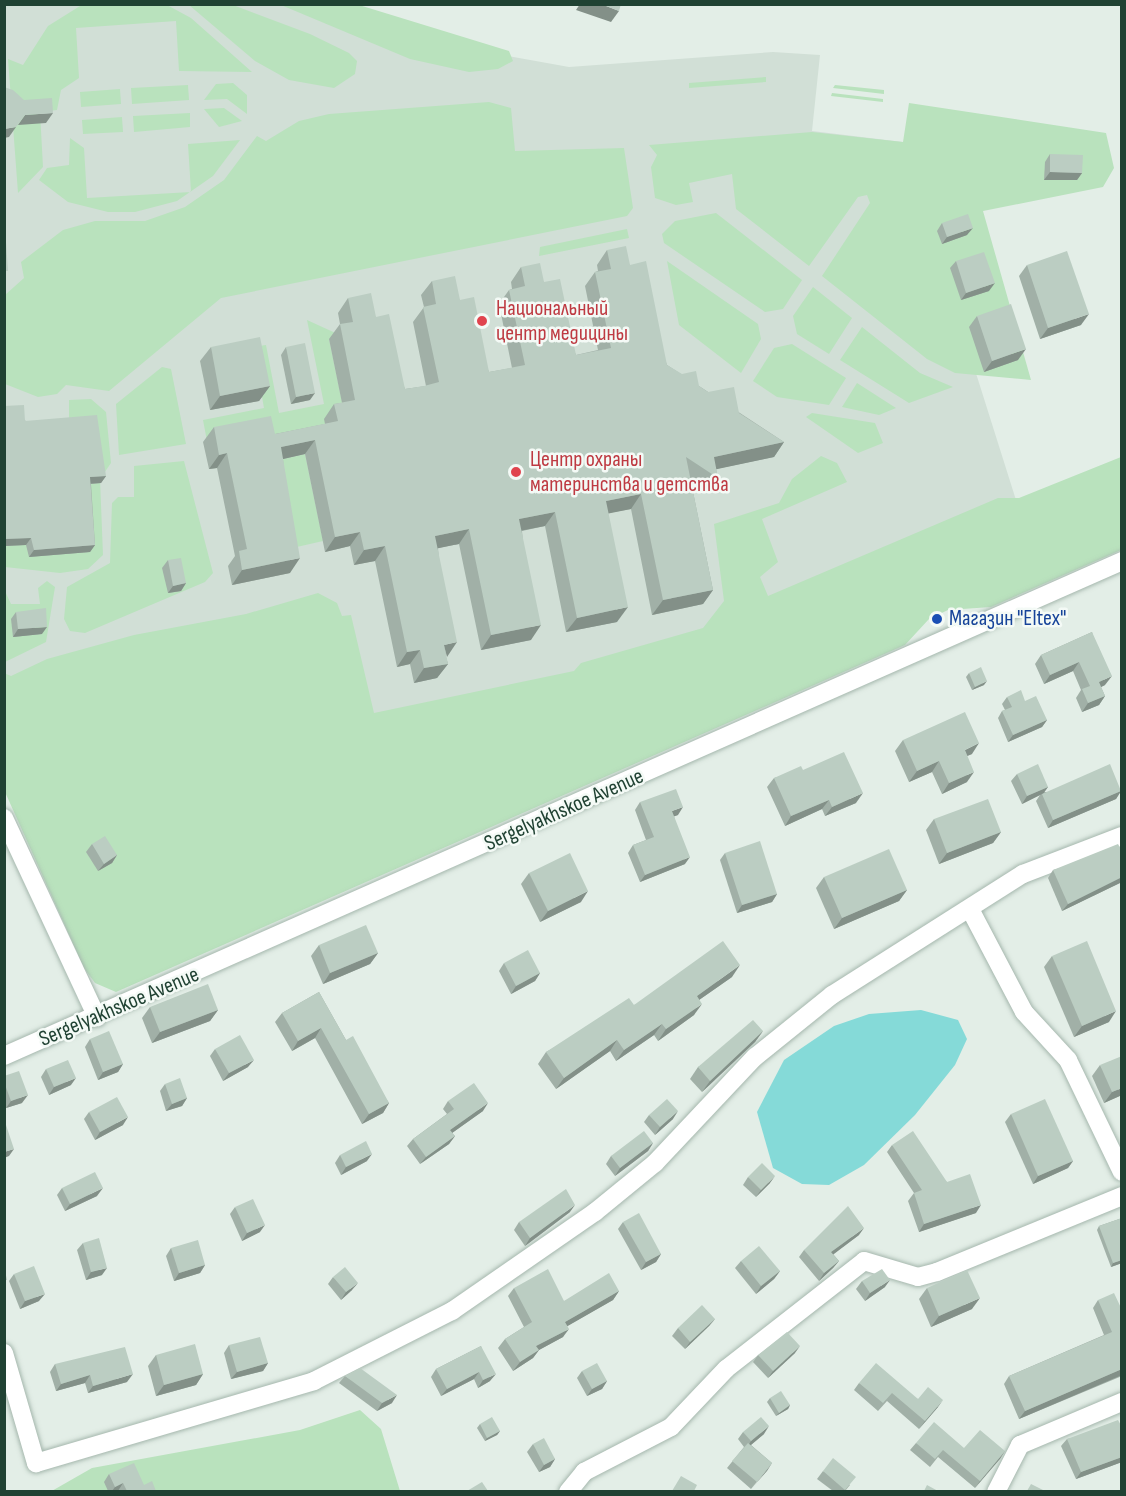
<!DOCTYPE html>
<html>
<head>
<meta charset="utf-8">
<style>
  body { margin:0 }
  #map { position:relative; width:1126px; height:1496px; overflow:hidden; background:#e3eee7; font-family:"Sofia Sans Condensed",sans-serif }
  div>[style] { position:absolute }
  .built>* { inset:0; background:#d1dfd6 }
  .green>* { inset:0; background:#b9e2bd }
  .water>* { inset:0; background:#85dad8 }
  .roads { filter:drop-shadow(0 0 2px #a5b7ad) drop-shadow(0 0 2px #a5b7ad) }
  .minor>* { height:18px; margin:-9px; padding:0 9px; transform-origin:9px; border-radius:9px; background:#fff }
  .secondary>* { height:18px; margin:-9px; padding:0 9px; transform-origin:9px; border-radius:9px; background:#fff }
  .wall>* { inset:0; background:#a1b0a7 }
  .shaded-wall>* { inset:0; background:#839088 }
  .building>* { inset:0; background:#bbcdc2 }
  .dots>* { width:16px; height:16px; translate:-50% -50%; box-sizing:border-box; border:3px solid #f4faf6; border-radius:50% }
  span { translate:-50% -50%; white-space:nowrap; text-align:center; line-height:1.15; -webkit-text-stroke:5px #f4faf6; paint-order:stroke }
  .health-label { font-size:22px; color:#be3a42 }
  .left { translate:0 -50%; text-align:left }
  .transit-label { font-size:22px; color:#164399 }
  .street-label { font-size:22px; color:#204233 }
  .frame { position:absolute; inset:0; border:6px solid #204233; pointer-events:none }
</style>
</head>
<body>
<div id="map">
  <div class="built">
    <div style="clip-path:polygon(5px 5px,342px 5px,485px 52px,569px 67px,773px 52px,820px 55px,812px 131px,903px 142px,1016px 500px,140px 875px,5px 693px)"></div>
  </div>
  <div class="green">
    <div style="clip-path:polygon(167px 5px,191px 18px,252px 72px,179px 71px,176px 21px,76px 28px,79px 78px,61px 90px,57px 110px,40px 112px,43px 167px,18px 193px,8px 59px,23px 65px,48px 26px,80px 6px)"></div>
    <div style="clip-path:polygon(189px 5px,233px 5px,310px 34px,349px 53px,357px 61px,355px 74px,334px 88px,289px 80px,255px 61px)"></div>
    <div style="clip-path:polygon(281px 5px,359px 5px,509px 51px,513px 61px,498px 69px,469px 72px,410px 59px)"></div>
    <div style="clip-path:polygon(766px 77px,766px 82px,689px 88px,689px 83px)"></div>
    <div style="clip-path:polygon(233px 83px,247px 95px,247px 114px,227px 99px,204px 100px,216px 84px)"></div>
    <div style="clip-path:polygon(188px 85px,189px 100px,132px 104px,131px 88px)"></div>
    <div style="clip-path:polygon(835px 85px,884px 90px,884px 94px,833px 88px)"></div>
    <div style="clip-path:polygon(120px 89px,121px 104px,81px 107px,80px 92px)"></div>
    <div style="clip-path:polygon(832px 93px,883px 99px,883px 102px,831px 96px)"></div>
    <div style="clip-path:polygon(489px 102px,511px 108px,515px 151px,624px 148px,633px 208px,627px 216px,221px 298px,109px 391px,66px 385px,57px 394px,38px 397px,5px 384px,5px 295px,24px 278px,21px 262px,63px 230px,95px 221px,145px 221px,185px 207px,224px 180px,257px 136px,266px 141px,299px 121px,329px 114px)"></div>
    <div style="clip-path:polygon(909px 103px,1106px 133px,1114px 168px,1103px 187px,983px 211px,1031px 380px,955px 373px,927px 359px,822px 276px,870px 203px,867px 195px,858px 197px,809px 266px,736px 209px,732px 174px,689px 183px,693px 202px,676px 205px,655px 198px,651px 167px,657px 155px,649px 145px,812px 132px,903px 142px)"></div>
    <div style="clip-path:polygon(224px 108px,242px 121px,219px 127px,204px 109px)"></div>
    <div style="clip-path:polygon(190px 113px,190px 127px,134px 132px,133px 116px)"></div>
    <div style="clip-path:polygon(122px 117px,123px 132px,83px 134px,82px 120px)"></div>
    <div style="clip-path:polygon(70px 138px,84px 148px,87px 198px,191px 192px,188px 144px,240px 140px,213px 176px,177px 201px,135px 212px,108px 212px,68px 202px,39px 180px,47px 168px,69px 165px)"></div>
    <div style="clip-path:polygon(716px 213px,802px 280px,783px 309px,765px 312px,664px 243px,662px 234px,675px 221px)"></div>
    <div style="clip-path:polygon(627px 229px,629px 238px,539px 256px,540px 247px)"></div>
    <div style="clip-path:polygon(667px 261px,758px 324px,761px 339px,741px 373px,679px 325px)"></div>
    <div style="clip-path:polygon(813px 287px,852px 318px,829px 354px,797px 334px,793px 316px)"></div>
    <div style="clip-path:polygon(307px 320px,342px 336px,329px 339px,348px 431px,207px 441px,203px 420px,264px 408px,253px 347px,266px 345px,279px 413px,324px 404px)"></div>
    <div style="clip-path:polygon(862px 327px,920px 373px,953px 387px,909px 403px,840px 360px)"></div>
    <div style="clip-path:polygon(792px 344px,846px 378px,829px 405px,777px 397px,753px 381px,774px 348px)"></div>
    <div style="clip-path:polygon(162px 367px,171px 369px,186px 444px,119px 455px,116px 404px)"></div>
    <div style="clip-path:polygon(857px 383px,896px 408px,879px 415px,842px 407px)"></div>
    <div style="clip-path:polygon(91px 399px,106px 412px,111px 463px,100px 479px,103px 555px,88px 569px,60px 573px,5px 567px,5px 416px,18px 429px,69px 425px,69px 400px)"></div>
    <div style="clip-path:polygon(812px 413px,875px 423px,883px 443px,858px 453px,806px 417px)"></div>
    <div style="clip-path:polygon(305px 454px,323px 541px,288px 549px,270px 462px)"></div>
    <div style="clip-path:polygon(821px 456px,837px 463px,847px 482px,762px 519px,778px 562px,760px 577px,768px 596px,998px 498px,1019px 498px,1121px 457px,1121px 550px,991px 607px,948px 610px,929px 619px,905px 645px,116px 992px,95px 983px,84px 968px,5px 792px,4px 673px,11px 676px,47px 659px,134px 635px,246px 614px,318px 593px,337px 603px,342px 616px,351px 615px,374px 713px,574px 671px,581px 663px,703px 628px,724px 601px,714px 524px,779px 503px,792px 479px)"></div>
    <div style="clip-path:polygon(184px 461px,213px 573px,205px 582px,85px 633px,70px 631px,64px 619px,67px 587px,110px 563px,112px 503px,118px 497px,134px 497px,134px 466px)"></div>
    <div style="clip-path:polygon(47px 581px,55px 587px,46px 642px,5px 662px,4px 589px,11px 604px,40px 604px,38px 588px)"></div>
    <div style="clip-path:polygon(360px 1410px,381px 1429px,400px 1491px,50px 1492px,92px 1468px,300px 1430px)"></div>
  </div>
  <div class="water">
    <div style="clip-path:polygon(921px 1010px,958px 1020px,967px 1039px,955px 1065px,915px 1115px,864px 1165px,829px 1185px,802px 1184px,773px 1168px,757px 1112px,784px 1060px,834px 1026px,869px 1014px)"></div>
  </div>
  <div class="roads">
    <div class="minor">
      <div style="left:4px;top:818px;width:220px;rotate:65deg"></div>
      <div style="left:971px;top:911px;width:114px;rotate:62.3deg"></div>
      <div style="left:1024px;top:1012px;width:65px;rotate:47.5deg"></div>
      <div style="left:1068px;top:1060px;width:124px;rotate:64.3deg"></div>
      <div style="left:4px;top:1353px;width:115px;rotate:73.8deg"></div>
      <div style="left:36px;top:1463px;width:290px;rotate:-16.4deg"></div>
      <div style="left:314px;top:1381px;width:155px;rotate:-26.9deg"></div>
      <div style="left:452px;top:1311px;width:174px;rotate:-34.7deg"></div>
      <div style="left:595px;top:1212px;width:77px;rotate:-39.2deg"></div>
      <div style="left:655px;top:1163px;width:146px;rotate:-46.7deg"></div>
      <div style="left:755px;top:1057px;width:99px;rotate:-38.8deg"></div>
      <div style="left:832px;top:995px;width:226px;rotate:-32.4deg"></div>
      <div style="left:1023px;top:874px;width:106px;rotate:-21deg"></div>
      <div style="left:568px;top:1492px;width:26px;rotate:-51deg"></div>
      <div style="left:584px;top:1472px;width:98px;rotate:-27.3deg"></div>
      <div style="left:671px;top:1427px;width:80px;rotate:-46.5deg"></div>
      <div style="left:726px;top:1369px;width:175px;rotate:-38deg"></div>
      <div style="left:864px;top:1261px;width:56px;rotate:16.5deg"></div>
      <div style="left:918px;top:1277px;width:20px;rotate:-15deg"></div>
      <div style="left:937px;top:1272px;width:200px;rotate:-22.3deg"></div>
      <div style="left:996px;top:1492px;width:53px;rotate:-62.9deg"></div>
      <div style="left:1020px;top:1445px;width:111px;rotate:-22.9deg"></div>
    </div>
    <div class="secondary">
      <div style="left:4px;top:1056px;width:1223px;rotate:-23.88deg"></div>
    </div>
  </div>
  <div class="wall">
    <div style="clip-path:polygon(1050px 154px,1082px 173px,1077px 180px,1044px 180px,1045px 162px)"></div>
    <div style="clip-path:polygon(942px 223px,967px 235px,942px 244px,937px 231px)"></div>
    <div style="clip-path:polygon(607px 250px,630px 265px,667px 365px,784px 442px,774px 457px,716px 469px,718px 478px,708px 492px,691px 482px,713px 590px,703px 604px,652px 615px,631px 509px,608px 513px,617px 622px,566px 632px,545px 526px,522px 531px,531px 640px,481px 650px,459px 544px,438px 548px,446px 657px,448px 664px,437px 678px,414px 683px,410px 664px,397px 667px,375px 561px,354px 565px,350px 546px,325px 552px,305px 454px,283px 459px,290px 573px,232px 585px,228px 566px,235px 556px,217px 468px,209px 469px,203px 442px,214px 427px,275px 434px,325px 424px,324px 419px,334px 404px,342px 403px,329px 339px,340px 324px,338px 313px,348px 298px,376px 317px,405px 389px,426px 386px,413px 322px,424px 307px,421px 295px,432px 281px,460px 300px,489px 372px,512px 368px,499px 304px,509px 290px,512px 289px,511px 282px,521px 267px,544px 282px,576px 355px,598px 350px,585px 286px,595px 272px,598px 271px,597px 265px)"></div>
    <div style="clip-path:polygon(956px 261px,989px 291px,961px 300px,950px 268px)"></div>
    <div style="clip-path:polygon(1027px 265px,1081px 325px,1040px 339px,1019px 276px)"></div>
    <div style="clip-path:polygon(977px 316px,1018px 360px,984px 372px,969px 327px)"></div>
    <div style="clip-path:polygon(211px 347px,270px 386px,259px 401px,210px 410px,200px 361px)"></div>
    <div style="clip-path:polygon(286px 347px,310px 400px,291px 404px,281px 355px)"></div>
    <div style="clip-path:polygon(4px 406px,106px 476px,101px 483px,91px 484px,95px 545px,90px 552px,29px 557px,26px 545px,4px 546px)"></div>
    <div style="clip-path:polygon(168px 560px,186px 583px,181px 591px,168px 593px,162px 568px)"></div>
    <div style="clip-path:polygon(16px 612px,42px 634px,13px 637px,11px 619px)"></div>
    <div style="clip-path:polygon(1092px 632px,1105px 685px,1101px 687px,1105px 696px,1099px 705px,1082px 712px,1076px 698px,1081px 690px,1073px 671px,1044px 684px,1035px 664px,1041px 655px)"></div>
    <div style="clip-path:polygon(969px 673px,984px 685px,972px 690px,966px 677px)"></div>
    <div style="clip-path:polygon(1007px 697px,1047px 720px,1042px 727px,1008px 742px,998px 718px,1002px 711px,1005px 710px,1002px 704px)"></div>
    <div style="clip-path:polygon(903px 740px,972px 754px,967px 756px,967px 782px,942px 794px,932px 772px,909px 782px,895px 751px)"></div>
    <div style="clip-path:polygon(803px 770px,856px 803px,825px 816px,822px 809px,785px 826px,767px 787px,774px 778px)"></div>
    <div style="clip-path:polygon(1017px 774px,1048px 787px,1044px 792px,1121px 791px,1116px 799px,1048px 828px,1036px 801px,1040px 795px,1022px 804px,1011px 781px)"></div>
    <div style="clip-path:polygon(640px 802px,678px 815px,674px 816px,685px 864px,640px 882px,628px 853px,633px 845px,646px 840px,635px 810px)"></div>
    <div style="clip-path:polygon(934px 819px,1001px 832px,993px 843px,939px 864px,926px 830px)"></div>
    <div style="clip-path:polygon(92px 844px,117px 855px,112px 863px,98px 871px,86px 852px)"></div>
    <div style="clip-path:polygon(1122px 851px,1122px 882px,1062px 911px,1048px 878px,1053px 870px)"></div>
    <div style="clip-path:polygon(725px 853px,777px 894px,772px 902px,737px 913px,720px 860px)"></div>
    <div style="clip-path:polygon(529px 873px,581px 902px,540px 922px,521px 884px)"></div>
    <div style="clip-path:polygon(824px 877px,907px 890px,899px 901px,834px 929px,816px 888px)"></div>
    <div style="clip-path:polygon(319px 945px,378px 953px,370px 964px,323px 984px,311px 956px)"></div>
    <div style="clip-path:polygon(1052px 956px,1109px 1022px,1074px 1037px,1044px 967px)"></div>
    <div style="clip-path:polygon(504px 963px,540px 973px,535px 981px,511px 994px,499px 971px)"></div>
    <div style="clip-path:polygon(732px 977px,699px 1000px,694px 1015px,658px 1041px,654px 1035px,616px 1061px,610px 1051px,556px 1089px,538px 1064px,546px 1052px,634px 1005px)"></div>
    <div style="clip-path:polygon(319px 992px,346px 1040px,389px 1103px,383px 1113px,362px 1124px,315px 1038px,292px 1051px,275px 1022px,282px 1013px)"></div>
    <div style="clip-path:polygon(150px 1007px,218px 1010px,210px 1021px,152px 1043px,142px 1018px)"></div>
    <div style="clip-path:polygon(763px 1031px,755px 1042px,702px 1092px,690px 1079px,698px 1067px)"></div>
    <div style="clip-path:polygon(90px 1039px,123px 1064px,118px 1072px,98px 1080px,85px 1047px)"></div>
    <div style="clip-path:polygon(215px 1049px,248px 1067px,223px 1081px,210px 1056px)"></div>
    <div style="clip-path:polygon(1100px 1065px,1122px 1095px,1104px 1103px,1092px 1076px)"></div>
    <div style="clip-path:polygon(46px 1069px,71px 1085px,49px 1095px,41px 1077px)"></div>
    <div style="clip-path:polygon(4px 1076px,22px 1103px,6px 1108px,4px 1105px)"></div>
    <div style="clip-path:polygon(165px 1084px,187px 1098px,182px 1106px,166px 1111px,160px 1091px)"></div>
    <div style="clip-path:polygon(448px 1101px,483px 1111px,452px 1133px,455px 1136px,449px 1144px,420px 1164px,407px 1146px,413px 1139px,447px 1114px,443px 1109px)"></div>
    <div style="clip-path:polygon(89px 1112px,123px 1125px,95px 1140px,84px 1119px)"></div>
    <div style="clip-path:polygon(1011px 1114px,1073px 1161px,1068px 1168px,1033px 1184px,1005px 1122px)"></div>
    <div style="clip-path:polygon(649px 1115px,673px 1119px,655px 1135px,644px 1122px)"></div>
    <div style="clip-path:polygon(653px 1143px,648px 1151px,615px 1176px,606px 1164px,611px 1156px)"></div>
    <div style="clip-path:polygon(892px 1145px,947px 1182px,976px 1213px,919px 1232px,908px 1201px,914px 1193px,887px 1152px)"></div>
    <div style="clip-path:polygon(340px 1155px,367px 1161px,341px 1175px,335px 1163px)"></div>
    <div style="clip-path:polygon(748px 1177px,770px 1183px,756px 1197px,743px 1185px)"></div>
    <div style="clip-path:polygon(62px 1188px,97px 1196px,65px 1211px,57px 1195px)"></div>
    <div style="clip-path:polygon(235px 1207px,260px 1232px,242px 1241px,230px 1214px)"></div>
    <div style="clip-path:polygon(570px 1212px,525px 1246px,514px 1230px,519px 1222px)"></div>
    <div style="clip-path:polygon(1122px 1218px,1122px 1263px,1111px 1267px,1097px 1230px,1099px 1226px)"></div>
    <div style="clip-path:polygon(623px 1222px,661px 1254px,656px 1262px,641px 1270px,618px 1229px)"></div>
    <div style="clip-path:polygon(859px 1235px,833px 1254px,839px 1261px,833px 1268px,819px 1281px,799px 1257px,804px 1250px)"></div>
    <div style="clip-path:polygon(83px 1243px,102px 1275px,86px 1280px,77px 1250px)"></div>
    <div style="clip-path:polygon(171px 1248px,205px 1265px,200px 1273px,174px 1281px,166px 1256px)"></div>
    <div style="clip-path:polygon(741px 1261px,780px 1271px,774px 1279px,756px 1294px,735px 1268px)"></div>
    <div style="clip-path:polygon(14px 1274px,39px 1301px,20px 1309px,9px 1281px)"></div>
    <div style="clip-path:polygon(333px 1277px,352px 1290px,341px 1300px,328px 1284px)"></div>
    <div style="clip-path:polygon(862px 1281px,885px 1287px,865px 1301px,856px 1289px)"></div>
    <div style="clip-path:polygon(514px 1288px,564px 1301px,619px 1291px,613px 1300px,567px 1326px,563px 1337px,539px 1350px,533px 1358px,513px 1371px,498px 1348px,505px 1339px,524px 1327px,508px 1296px)"></div>
    <div style="clip-path:polygon(927px 1288px,972px 1309px,931px 1327px,919px 1299px)"></div>
    <div style="clip-path:polygon(1098px 1300px,1122px 1310px,1122px 1376px,1019px 1419px,1004px 1384px,1009px 1376px,1104px 1335px,1093px 1308px)"></div>
    <div style="clip-path:polygon(715px 1319px,709px 1326px,685px 1349px,672px 1336px,678px 1328px)"></div>
    <div style="clip-path:polygon(229px 1345px,268px 1363px,263px 1371px,231px 1379px,224px 1353px)"></div>
    <div style="clip-path:polygon(481px 1346px,490px 1381px,478px 1388px,474px 1379px,441px 1396px,431px 1377px,436px 1369px)"></div>
    <div style="clip-path:polygon(795px 1353px,768px 1378px,753px 1362px,758px 1355px)"></div>
    <div style="clip-path:polygon(156px 1355px,203px 1374px,196px 1385px,156px 1396px,148px 1366px)"></div>
    <div style="clip-path:polygon(55px 1364px,127px 1382px,88px 1393px,85px 1383px,56px 1391px,50px 1372px)"></div>
    <div style="clip-path:polygon(582px 1371px,607px 1381px,602px 1389px,587px 1396px,577px 1378px)"></div>
    <div style="clip-path:polygon(345px 1376px,392px 1403px,377px 1411px,339px 1383px)"></div>
    <div style="clip-path:polygon(859px 1383px,918px 1399px,938px 1407px,919px 1429px,887px 1401px,878px 1411px,854px 1390px)"></div>
    <div style="clip-path:polygon(770px 1398px,790px 1405px,788px 1409px,776px 1416px,767px 1402px)"></div>
    <div style="clip-path:polygon(480px 1424px,500px 1431px,497px 1435px,485px 1441px,477px 1428px)"></div>
    <div style="clip-path:polygon(1122px 1427px,1122px 1462px,1076px 1479px,1061px 1446px,1067px 1439px)"></div>
    <div style="clip-path:polygon(743px 1432px,764px 1434px,751px 1445px,772px 1463px,751px 1489px,727px 1468px,744px 1447px,738px 1439px)"></div>
    <div style="clip-path:polygon(916px 1443px,964px 1448px,1005px 1451px,975px 1488px,938px 1457px,930px 1467px,910px 1450px)"></div>
    <div style="clip-path:polygon(533px 1444px,555px 1459px,550px 1467px,539px 1472px,527px 1452px)"></div>
    <div style="clip-path:polygon(823px 1471px,850px 1485px,845px 1491px,833px 1491px,817px 1479px)"></div>
    <div style="clip-path:polygon(109px 1474px,156px 1491px,108px 1491px,104px 1482px)"></div>
  </div>
  <div class="shaded-wall">
    <div style="clip-path:polygon(580px 4px,601px 4px,619px 11px,611px 22px,576px 10px)"></div>
    <div style="clip-path:polygon(53px 113px,46px 123px,18px 125px,25px 115px)"></div>
    <div style="clip-path:polygon(16px 127px,9px 137px,4px 138px,4px 129px)"></div>
    <div style="clip-path:polygon(1050px 172px,1082px 173px,1077px 180px,1044px 180px)"></div>
    <div style="clip-path:polygon(973px 228px,967px 235px,942px 244px,947px 237px)"></div>
    <div style="clip-path:polygon(995px 283px,989px 291px,961px 300px,966px 293px)"></div>
    <div style="clip-path:polygon(1089px 314px,1081px 325px,1040px 339px,1048px 328px)"></div>
    <div style="clip-path:polygon(1026px 349px,1018px 360px,984px 372px,992px 361px)"></div>
    <div style="clip-path:polygon(270px 386px,259px 401px,210px 410px,220px 396px)"></div>
    <div style="clip-path:polygon(315px 393px,310px 400px,291px 404px,296px 397px)"></div>
    <div style="clip-path:polygon(315px 440px,305px 454px,270px 462px,281px 447px)"></div>
    <div style="clip-path:polygon(784px 442px,774px 457px,708px 471px,714px 457px)"></div>
    <div style="clip-path:polygon(227px 453px,217px 468px,209px 469px,219px 455px)"></div>
    <div style="clip-path:polygon(106px 476px,101px 483px,85px 484px,90px 477px)"></div>
    <div style="clip-path:polygon(641px 494px,631px 509px,596px 516px,606px 501px)"></div>
    <div style="clip-path:polygon(555px 512px,545px 526px,509px 533px,519px 519px)"></div>
    <div style="clip-path:polygon(469px 529px,459px 544px,425px 551px,435px 536px)"></div>
    <div style="clip-path:polygon(360px 532px,350px 546px,325px 552px,335px 537px)"></div>
    <div style="clip-path:polygon(31px 538px,26px 545px,4px 546px,4px 539px)"></div>
    <div style="clip-path:polygon(95px 545px,90px 552px,29px 557px,34px 550px)"></div>
    <div style="clip-path:polygon(385px 546px,375px 561px,354px 565px,364px 550px)"></div>
    <div style="clip-path:polygon(300px 558px,290px 573px,232px 585px,242px 570px)"></div>
    <div style="clip-path:polygon(186px 583px,181px 591px,168px 593px,173px 586px)"></div>
    <div style="clip-path:polygon(713px 590px,703px 604px,652px 615px,663px 600px)"></div>
    <div style="clip-path:polygon(628px 607px,617px 622px,566px 632px,577px 618px)"></div>
    <div style="clip-path:polygon(541px 625px,531px 640px,481px 650px,491px 635px)"></div>
    <div style="clip-path:polygon(47px 627px,42px 634px,13px 637px,18px 629px)"></div>
    <div style="clip-path:polygon(457px 642px,447px 657px,444px 645px)"></div>
    <div style="clip-path:polygon(420px 650px,410px 664px,397px 667px,407px 652px)"></div>
    <div style="clip-path:polygon(1079px 662px,1073px 671px,1044px 684px,1050px 675px)"></div>
    <div style="clip-path:polygon(448px 664px,437px 678px,414px 683px,424px 668px)"></div>
    <div style="clip-path:polygon(1112px 676px,1105px 685px,1093px 691px,1099px 682px)"></div>
    <div style="clip-path:polygon(987px 681px,984px 685px,972px 690px,975px 687px)"></div>
    <div style="clip-path:polygon(1105px 696px,1099px 705px,1082px 712px,1088px 703px)"></div>
    <div style="clip-path:polygon(1047px 720px,1042px 727px,1008px 742px,1013px 735px)"></div>
    <div style="clip-path:polygon(979px 743px,972px 754px,957px 760px,965px 750px)"></div>
    <div style="clip-path:polygon(939px 761px,932px 772px,909px 782px,917px 771px)"></div>
    <div style="clip-path:polygon(974px 772px,967px 782px,942px 794px,949px 783px)"></div>
    <div style="clip-path:polygon(1048px 787px,1043px 794px,1042px 794px,1022px 804px,1027px 796px)"></div>
    <div style="clip-path:polygon(1121px 791px,1116px 799px,1048px 828px,1053px 820px)"></div>
    <div style="clip-path:polygon(863px 793px,856px 803px,825px 816px,832px 807px)"></div>
    <div style="clip-path:polygon(829px 800px,822px 809px,785px 826px,791px 816px)"></div>
    <div style="clip-path:polygon(683px 807px,678px 815px,667px 819px,672px 811px)"></div>
    <div style="clip-path:polygon(1001px 832px,993px 843px,939px 864px,947px 853px)"></div>
    <div style="clip-path:polygon(117px 855px,112px 863px,98px 871px,104px 864px)"></div>
    <div style="clip-path:polygon(690px 857px,685px 864px,640px 882px,645px 875px)"></div>
    <div style="clip-path:polygon(1122px 877px,1122px 882px,1062px 911px,1068px 904px)"></div>
    <div style="clip-path:polygon(907px 890px,899px 901px,834px 929px,842px 918px)"></div>
    <div style="clip-path:polygon(588px 891px,581px 902px,540px 922px,548px 911px)"></div>
    <div style="clip-path:polygon(777px 894px,772px 902px,737px 913px,742px 905px)"></div>
    <div style="clip-path:polygon(378px 953px,370px 964px,323px 984px,330px 973px)"></div>
    <div style="clip-path:polygon(740px 965px,732px 977px,689px 1007px,697px 996px)"></div>
    <div style="clip-path:polygon(540px 973px,535px 981px,511px 994px,516px 986px)"></div>
    <div style="clip-path:polygon(702px 1004px,694px 1015px,658px 1041px,666px 1029px)"></div>
    <div style="clip-path:polygon(218px 1010px,210px 1021px,152px 1043px,160px 1032px)"></div>
    <div style="clip-path:polygon(1116px 1011px,1109px 1022px,1074px 1037px,1082px 1026px)"></div>
    <div style="clip-path:polygon(662px 1024px,654px 1035px,616px 1061px,624px 1050px)"></div>
    <div style="clip-path:polygon(321px 1028px,315px 1038px,292px 1051px,298px 1041px)"></div>
    <div style="clip-path:polygon(763px 1031px,755px 1042px,702px 1092px,710px 1081px)"></div>
    <div style="clip-path:polygon(617px 1040px,610px 1051px,556px 1089px,564px 1078px)"></div>
    <div style="clip-path:polygon(254px 1060px,248px 1067px,223px 1081px,229px 1073px)"></div>
    <div style="clip-path:polygon(123px 1064px,118px 1072px,98px 1080px,103px 1072px)"></div>
    <div style="clip-path:polygon(76px 1078px,71px 1085px,49px 1095px,54px 1087px)"></div>
    <div style="clip-path:polygon(1122px 1088px,1122px 1095px,1104px 1103px,1112px 1092px)"></div>
    <div style="clip-path:polygon(28px 1095px,22px 1103px,6px 1108px,11px 1101px)"></div>
    <div style="clip-path:polygon(187px 1098px,182px 1106px,166px 1111px,172px 1104px)"></div>
    <div style="clip-path:polygon(389px 1103px,383px 1113px,362px 1124px,369px 1114px)"></div>
    <div style="clip-path:polygon(488px 1103px,483px 1111px,445px 1138px,450px 1130px)"></div>
    <div style="clip-path:polygon(678px 1111px,673px 1119px,655px 1135px,660px 1127px)"></div>
    <div style="clip-path:polygon(128px 1117px,123px 1125px,95px 1140px,100px 1132px)"></div>
    <div style="clip-path:polygon(455px 1136px,449px 1144px,420px 1164px,426px 1157px)"></div>
    <div style="clip-path:polygon(653px 1143px,648px 1151px,615px 1176px,620px 1168px)"></div>
    <div style="clip-path:polygon(14px 1149px,9px 1156px,4px 1158px,4px 1152px)"></div>
    <div style="clip-path:polygon(372px 1154px,367px 1161px,341px 1175px,346px 1167px)"></div>
    <div style="clip-path:polygon(1073px 1161px,1068px 1168px,1033px 1184px,1038px 1176px)"></div>
    <div style="clip-path:polygon(775px 1176px,770px 1183px,756px 1197px,761px 1190px)"></div>
    <div style="clip-path:polygon(103px 1188px,97px 1196px,65px 1211px,70px 1204px)"></div>
    <div style="clip-path:polygon(575px 1205px,570px 1212px,525px 1246px,530px 1238px)"></div>
    <div style="clip-path:polygon(981px 1205px,976px 1213px,919px 1232px,924px 1224px)"></div>
    <div style="clip-path:polygon(265px 1225px,260px 1232px,242px 1241px,247px 1233px)"></div>
    <div style="clip-path:polygon(864px 1228px,859px 1235px,826px 1260px,831px 1252px)"></div>
    <div style="clip-path:polygon(661px 1254px,656px 1262px,641px 1270px,646px 1262px)"></div>
    <div style="clip-path:polygon(1122px 1260px,1122px 1263px,1111px 1267px,1113px 1263px)"></div>
    <div style="clip-path:polygon(839px 1261px,833px 1268px,819px 1281px,824px 1273px)"></div>
    <div style="clip-path:polygon(205px 1265px,200px 1273px,174px 1281px,179px 1273px)"></div>
    <div style="clip-path:polygon(107px 1268px,102px 1275px,86px 1280px,91px 1272px)"></div>
    <div style="clip-path:polygon(780px 1271px,774px 1279px,756px 1294px,761px 1286px)"></div>
    <div style="clip-path:polygon(890px 1280px,885px 1287px,865px 1301px,870px 1293px)"></div>
    <div style="clip-path:polygon(358px 1283px,352px 1290px,341px 1300px,346px 1292px)"></div>
    <div style="clip-path:polygon(619px 1291px,613px 1300px,559px 1331px,565px 1322px)"></div>
    <div style="clip-path:polygon(45px 1294px,39px 1301px,20px 1309px,25px 1301px)"></div>
    <div style="clip-path:polygon(980px 1298px,972px 1309px,931px 1327px,939px 1316px)"></div>
    <div style="clip-path:polygon(715px 1319px,709px 1326px,685px 1349px,690px 1342px)"></div>
    <div style="clip-path:polygon(569px 1329px,563px 1337px,539px 1350px,533px 1358px,513px 1371px,520px 1362px,536px 1346px)"></div>
    <div style="clip-path:polygon(800px 1346px,795px 1353px,768px 1378px,773px 1371px)"></div>
    <div style="clip-path:polygon(268px 1363px,263px 1371px,231px 1379px,237px 1372px)"></div>
    <div style="clip-path:polygon(1122px 1369px,1122px 1375px,1019px 1419px,1025px 1411px)"></div>
    <div style="clip-path:polygon(479px 1372px,474px 1379px,441px 1396px,447px 1389px)"></div>
    <div style="clip-path:polygon(133px 1374px,127px 1382px,88px 1393px,93px 1386px)"></div>
    <div style="clip-path:polygon(203px 1374px,196px 1385px,156px 1396px,164px 1385px)"></div>
    <div style="clip-path:polygon(496px 1374px,490px 1381px,478px 1388px,483px 1380px)"></div>
    <div style="clip-path:polygon(90px 1375px,85px 1383px,56px 1391px,61px 1384px)"></div>
    <div style="clip-path:polygon(607px 1381px,602px 1389px,587px 1396px,592px 1389px)"></div>
    <div style="clip-path:polygon(397px 1395px,392px 1403px,377px 1411px,382px 1403px)"></div>
    <div style="clip-path:polygon(943px 1400px,938px 1407px,919px 1429px,925px 1421px)"></div>
    <div style="clip-path:polygon(790px 1405px,788px 1409px,776px 1416px,779px 1413px)"></div>
    <div style="clip-path:polygon(769px 1426px,764px 1434px,746px 1449px,751px 1441px)"></div>
    <div style="clip-path:polygon(500px 1431px,497px 1435px,485px 1441px,487px 1438px)"></div>
    <div style="clip-path:polygon(1005px 1451px,1000px 1459px,975px 1488px,980px 1481px)"></div>
    <div style="clip-path:polygon(1122px 1457px,1122px 1462px,1076px 1479px,1081px 1472px)"></div>
    <div style="clip-path:polygon(555px 1459px,550px 1467px,539px 1472px,544px 1465px)"></div>
    <div style="clip-path:polygon(772px 1463px,767px 1471px,751px 1489px,757px 1482px)"></div>
    <div style="clip-path:polygon(123px 1483px,118px 1491px,112px 1491px,115px 1487px)"></div>
  </div>
  <div class="building">
    <div style="clip-path:polygon(601px 4px,621px 4px,619px 11px)"></div>
    <div style="clip-path:polygon(4px 87px,13px 90px,24px 100px,52px 98px,53px 113px,25px 115px,16px 127px,4px 129px)"></div>
    <div style="clip-path:polygon(1050px 154px,1083px 155px,1082px 173px,1050px 172px)"></div>
    <div style="clip-path:polygon(4px 212px,8px 271px,4px 271px)"></div>
    <div style="clip-path:polygon(968px 214px,973px 228px,947px 237px,942px 223px)"></div>
    <div style="clip-path:polygon(626px 246px,630px 265px,646px 261px,667px 365px,682px 374px,696px 371px,699px 386px,708px 392px,734px 387px,739px 413px,784px 442px,714px 457px,718px 478px,686px 457px,713px 590px,663px 600px,641px 494px,606px 501px,628px 607px,577px 618px,555px 512px,519px 519px,541px 625px,491px 635px,469px 529px,435px 536px,457px 642px,444px 645px,448px 664px,424px 668px,420px 650px,407px 652px,385px 546px,364px 550px,360px 532px,335px 537px,315px 440px,281px 447px,300px 558px,242px 570px,239px 551px,247px 549px,227px 453px,219px 455px,214px 427px,271px 416px,275px 434px,338px 421px,334px 404px,355px 400px,340px 324px,353px 322px,348px 298px,371px 293px,376px 317px,389px 314px,405px 389px,424px 386px,439px 382px,423px 307px,436px 304px,432px 281px,455px 276px,460px 300px,474px 297px,489px 372px,525px 365px,509px 290px,525px 286px,521px 267px,540px 263px,544px 282px,560px 279px,576px 355px,611px 348px,595px 272px,611px 269px,607px 250px)"></div>
    <div style="clip-path:polygon(1067px 251px,1089px 314px,1048px 328px,1027px 265px)"></div>
    <div style="clip-path:polygon(984px 252px,995px 283px,966px 293px,956px 261px)"></div>
    <div style="clip-path:polygon(1011px 304px,1026px 349px,992px 361px,977px 316px)"></div>
    <div style="clip-path:polygon(260px 337px,270px 386px,220px 396px,211px 347px)"></div>
    <div style="clip-path:polygon(305px 343px,315px 393px,296px 397px,286px 347px)"></div>
    <div style="clip-path:polygon(24px 405px,25px 421px,97px 415px,106px 476px,90px 477px,95px 545px,34px 550px,31px 538px,4px 539px,4px 406px)"></div>
    <div style="clip-path:polygon(181px 558px,186px 583px,173px 586px,168px 560px)"></div>
    <div style="clip-path:polygon(46px 608px,47px 627px,18px 629px,16px 612px)"></div>
    <div style="clip-path:polygon(1092px 632px,1112px 676px,1099px 682px,1105px 696px,1088px 703px,1082px 689px,1090px 686px,1079px 662px,1050px 675px,1041px 655px)"></div>
    <div style="clip-path:polygon(981px 667px,987px 681px,975px 687px,969px 673px)"></div>
    <div style="clip-path:polygon(1021px 690px,1025px 701px,1036px 696px,1047px 720px,1013px 735px,1002px 711px,1012px 707px,1007px 697px)"></div>
    <div style="clip-path:polygon(965px 712px,979px 743px,965px 750px,974px 772px,949px 783px,939px 761px,917px 771px,903px 740px)"></div>
    <div style="clip-path:polygon(844px 752px,863px 793px,832px 807px,829px 800px,791px 816px,774px 778px,801px 766px,803px 770px)"></div>
    <div style="clip-path:polygon(1038px 764px,1048px 787px,1027px 796px,1017px 774px)"></div>
    <div style="clip-path:polygon(1110px 764px,1121px 791px,1053px 820px,1042px 794px)"></div>
    <div style="clip-path:polygon(676px 789px,683px 807px,672px 811px,690px 857px,645px 875px,633px 845px,654px 837px,640px 802px)"></div>
    <div style="clip-path:polygon(988px 799px,1001px 832px,947px 853px,934px 819px)"></div>
    <div style="clip-path:polygon(105px 836px,117px 855px,104px 864px,92px 844px)"></div>
    <div style="clip-path:polygon(760px 841px,777px 894px,742px 905px,725px 853px)"></div>
    <div style="clip-path:polygon(1118px 844px,1122px 851px,1122px 877px,1068px 904px,1053px 870px)"></div>
    <div style="clip-path:polygon(889px 849px,907px 890px,842px 918px,824px 877px)"></div>
    <div style="clip-path:polygon(570px 853px,588px 891px,548px 911px,529px 873px)"></div>
    <div style="clip-path:polygon(366px 925px,378px 953px,330px 973px,319px 945px)"></div>
    <div style="clip-path:polygon(723px 941px,740px 965px,697px 996px,702px 1004px,666px 1029px,662px 1024px,624px 1050px,617px 1040px,564px 1078px,546px 1052px,629px 998px,634px 1005px)"></div>
    <div style="clip-path:polygon(1087px 941px,1116px 1011px,1082px 1026px,1052px 956px)"></div>
    <div style="clip-path:polygon(528px 950px,540px 973px,516px 986px,504px 963px)"></div>
    <div style="clip-path:polygon(208px 984px,218px 1010px,160px 1032px,150px 1007px)"></div>
    <div style="clip-path:polygon(319px 992px,346px 1040px,353px 1036px,389px 1103px,369px 1114px,321px 1028px,298px 1041px,282px 1013px)"></div>
    <div style="clip-path:polygon(753px 1020px,763px 1031px,710px 1081px,698px 1067px)"></div>
    <div style="clip-path:polygon(109px 1031px,123px 1064px,103px 1072px,90px 1039px)"></div>
    <div style="clip-path:polygon(240px 1035px,254px 1060px,229px 1073px,215px 1049px)"></div>
    <div style="clip-path:polygon(1122px 1056px,1122px 1088px,1112px 1092px,1100px 1065px)"></div>
    <div style="clip-path:polygon(68px 1060px,76px 1078px,54px 1087px,46px 1069px)"></div>
    <div style="clip-path:polygon(19px 1071px,28px 1095px,11px 1101px,4px 1082px,4px 1076px)"></div>
    <div style="clip-path:polygon(180px 1078px,187px 1098px,172px 1104px,165px 1084px)"></div>
    <div style="clip-path:polygon(474px 1083px,488px 1103px,450px 1130px,455px 1136px,426px 1157px,413px 1139px,454px 1109px,448px 1101px)"></div>
    <div style="clip-path:polygon(117px 1097px,128px 1117px,100px 1132px,89px 1112px)"></div>
    <div style="clip-path:polygon(667px 1099px,678px 1111px,660px 1127px,649px 1115px)"></div>
    <div style="clip-path:polygon(1045px 1099px,1073px 1161px,1038px 1176px,1011px 1114px)"></div>
    <div style="clip-path:polygon(4px 1119px,14px 1149px,4px 1152px)"></div>
    <div style="clip-path:polygon(644px 1131px,653px 1143px,620px 1168px,611px 1156px)"></div>
    <div style="clip-path:polygon(913px 1131px,947px 1182px,970px 1174px,981px 1205px,924px 1224px,914px 1193px,922px 1190px,892px 1145px)"></div>
    <div style="clip-path:polygon(366px 1141px,372px 1154px,346px 1167px,340px 1155px)"></div>
    <div style="clip-path:polygon(762px 1163px,775px 1176px,761px 1190px,748px 1177px)"></div>
    <div style="clip-path:polygon(95px 1172px,103px 1188px,70px 1204px,62px 1188px)"></div>
    <div style="clip-path:polygon(566px 1189px,575px 1205px,530px 1238px,519px 1222px)"></div>
    <div style="clip-path:polygon(253px 1199px,265px 1225px,247px 1233px,235px 1207px)"></div>
    <div style="clip-path:polygon(848px 1206px,864px 1228px,831px 1252px,839px 1261px,824px 1273px,804px 1250px)"></div>
    <div style="clip-path:polygon(639px 1213px,661px 1254px,646px 1262px,623px 1222px)"></div>
    <div style="clip-path:polygon(1122px 1218px,1122px 1260px,1113px 1263px,1099px 1226px)"></div>
    <div style="clip-path:polygon(99px 1238px,107px 1268px,91px 1272px,83px 1243px)"></div>
    <div style="clip-path:polygon(198px 1240px,205px 1265px,179px 1273px,171px 1248px)"></div>
    <div style="clip-path:polygon(759px 1246px,780px 1271px,761px 1286px,741px 1261px)"></div>
    <div style="clip-path:polygon(4px 1266px,7px 1280px,4px 1280px)"></div>
    <div style="clip-path:polygon(34px 1266px,45px 1294px,25px 1301px,14px 1274px)"></div>
    <div style="clip-path:polygon(345px 1267px,358px 1283px,346px 1292px,333px 1277px)"></div>
    <div style="clip-path:polygon(548px 1269px,564px 1301px,609px 1273px,619px 1291px,565px 1322px,569px 1329px,536px 1346px,539px 1350px,520px 1362px,505px 1339px,532px 1322px,514px 1288px)"></div>
    <div style="clip-path:polygon(882px 1269px,890px 1280px,870px 1293px,862px 1281px)"></div>
    <div style="clip-path:polygon(967px 1270px,980px 1298px,939px 1316px,927px 1288px)"></div>
    <div style="clip-path:polygon(1114px 1293px,1122px 1310px,1122px 1369px,1025px 1411px,1009px 1376px,1112px 1332px,1098px 1300px)"></div>
    <div style="clip-path:polygon(702px 1305px,715px 1319px,690px 1342px,678px 1328px)"></div>
    <div style="clip-path:polygon(787px 1332px,800px 1346px,773px 1371px,758px 1355px)"></div>
    <div style="clip-path:polygon(260px 1337px,268px 1363px,237px 1372px,229px 1345px)"></div>
    <div style="clip-path:polygon(195px 1344px,203px 1374px,164px 1385px,156px 1355px)"></div>
    <div style="clip-path:polygon(481px 1346px,496px 1374px,483px 1380px,479px 1372px,447px 1389px,436px 1369px)"></div>
    <div style="clip-path:polygon(125px 1347px,133px 1374px,93px 1386px,90px 1375px,61px 1384px,55px 1364px)"></div>
    <div style="clip-path:polygon(597px 1363px,607px 1381px,592px 1389px,582px 1371px)"></div>
    <div style="clip-path:polygon(876px 1363px,918px 1399px,928px 1387px,943px 1400px,925px 1421px,892px 1393px,883px 1403px,859px 1383px)"></div>
    <div style="clip-path:polygon(360px 1368px,397px 1395px,382px 1403px,345px 1376px)"></div>
    <div style="clip-path:polygon(781px 1391px,790px 1405px,779px 1413px,770px 1398px)"></div>
    <div style="clip-path:polygon(492px 1417px,500px 1431px,487px 1438px,480px 1424px)"></div>
    <div style="clip-path:polygon(761px 1417px,769px 1426px,751px 1441px,743px 1432px)"></div>
    <div style="clip-path:polygon(1118px 1420px,1122px 1427px,1122px 1457px,1081px 1472px,1067px 1439px)"></div>
    <div style="clip-path:polygon(934px 1422px,964px 1448px,980px 1430px,1005px 1451px,980px 1481px,943px 1450px,935px 1459px,916px 1443px)"></div>
    <div style="clip-path:polygon(544px 1438px,555px 1459px,544px 1465px,533px 1444px)"></div>
    <div style="clip-path:polygon(748px 1443px,772px 1463px,757px 1482px,732px 1461px)"></div>
    <div style="clip-path:polygon(833px 1458px,856px 1477px,845px 1490px,823px 1471px)"></div>
    <div style="clip-path:polygon(134px 1463px,144px 1485px,152px 1481px,156px 1491px,127px 1491px,123px 1483px,115px 1487px,109px 1474px)"></div>
    <div style="clip-path:polygon(681px 1476px,697px 1485px,694px 1491px,672px 1491px)"></div>
    <div style="clip-path:polygon(482px 1482px,488px 1491px,467px 1491px)"></div>
    <div style="clip-path:polygon(1031px 1484px,1045px 1491px,1027px 1491px)"></div>
    <div style="clip-path:polygon(927px 1485px,938px 1491px,924px 1491px)"></div>
  </div>
  <div class="dots">
    <div style="left:482px;top:321px;background:#e0444e"></div>
    <div style="left:516px;top:472px;background:#e0444e"></div>
    <div style="left:937px;top:619px;background:#1a4fb4"></div>
  </div>
  <div class="health-label">
    <span class="left" style="left:496px;top:321px">Национальный<br>центр медицины</span>
    <span class="left" style="left:530px;top:472px">Центр охраны<br>материнства и детства</span>
  </div>
  <div class="transit-label">
    <span class="left" style="left:949px;top:619px">Магазин "Eltex"</span>
  </div>
  <div class="street-label">
    <span style="left:564px;top:810px;rotate:-24deg">Sergelyakhskoe Avenue</span>
    <span style="left:119px;top:1007px;rotate:-23deg">Sergelyakhskoe Avenue</span>
  </div>
  <div class="frame"></div>
</div>
</body>
</html>
